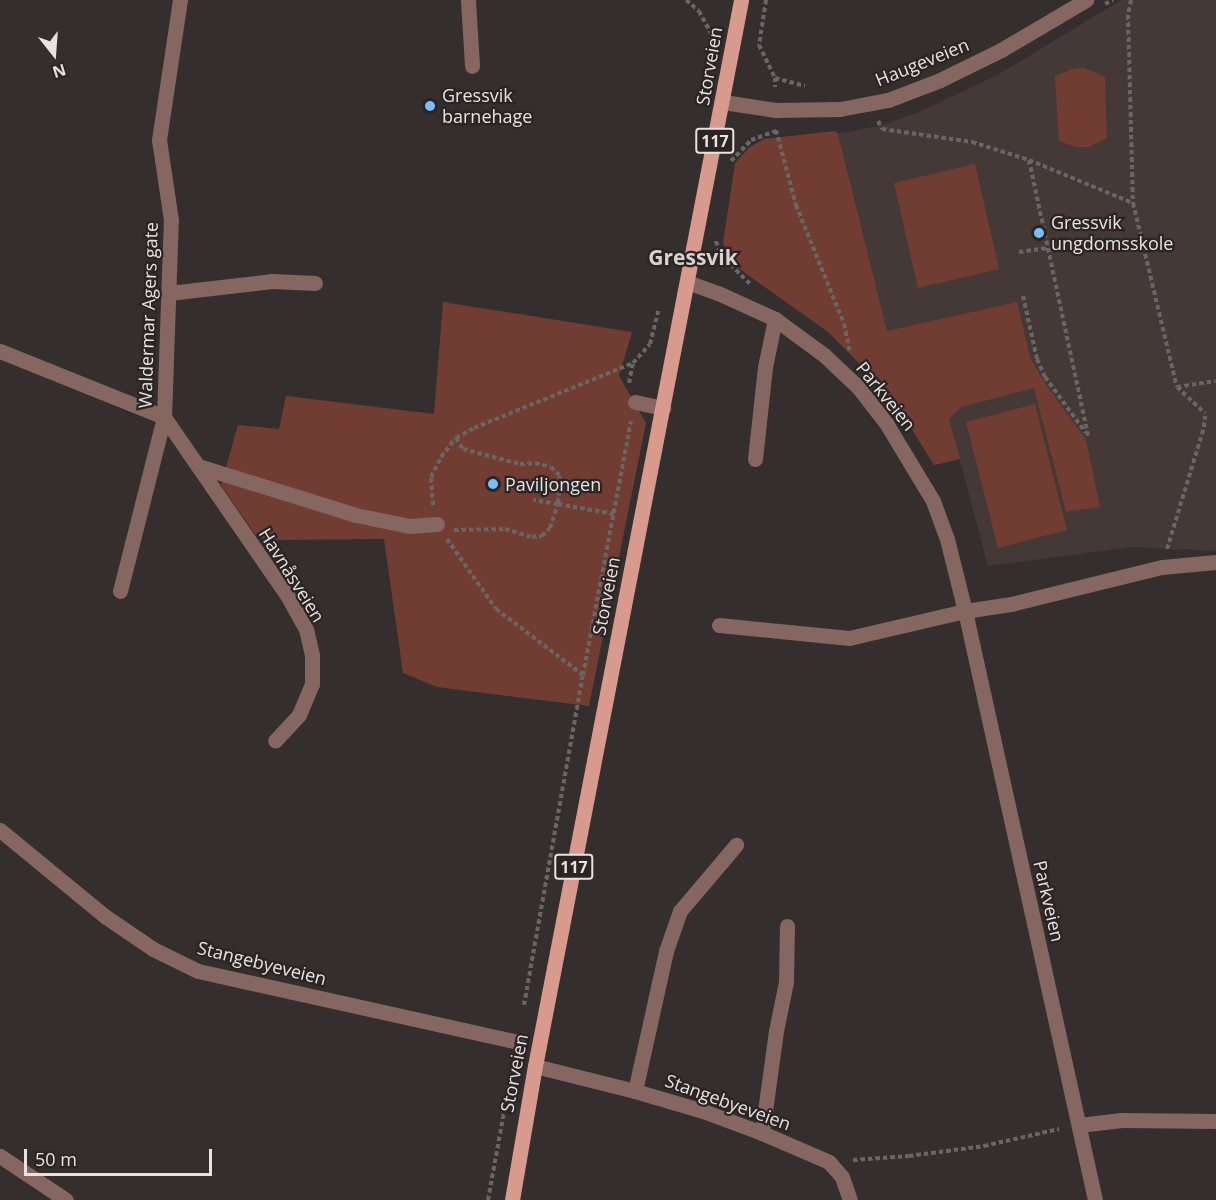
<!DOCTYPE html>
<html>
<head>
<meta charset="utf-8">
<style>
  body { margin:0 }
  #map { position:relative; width:1216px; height:1200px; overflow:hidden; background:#342f2e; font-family:"Open Sans",sans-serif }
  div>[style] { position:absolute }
  .built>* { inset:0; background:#443937 }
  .green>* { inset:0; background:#713d33 }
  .path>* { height:4px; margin-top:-2px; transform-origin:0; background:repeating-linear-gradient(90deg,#6a6665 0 4.5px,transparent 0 7.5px) }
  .minor>* { height:15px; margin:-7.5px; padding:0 7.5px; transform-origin:7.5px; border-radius:7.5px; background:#856660 }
  .major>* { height:15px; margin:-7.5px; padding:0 7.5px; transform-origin:7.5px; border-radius:7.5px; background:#d89a8d }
  .dots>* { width:16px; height:16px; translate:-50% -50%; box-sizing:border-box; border:3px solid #2a2524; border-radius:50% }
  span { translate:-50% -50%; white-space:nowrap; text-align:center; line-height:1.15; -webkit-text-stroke:4.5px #2a2524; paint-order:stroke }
  .shield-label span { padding:2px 4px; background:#2a2524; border:2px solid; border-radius:4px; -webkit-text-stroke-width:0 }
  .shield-label { font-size:16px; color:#e7e3e3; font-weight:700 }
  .street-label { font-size:18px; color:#e7e3e3 }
  .poi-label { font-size:18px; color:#e7e3e3 }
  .left { translate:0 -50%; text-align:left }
  .quarter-label { font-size:21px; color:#d8d2d0; font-weight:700 }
  .north { position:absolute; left:24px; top:24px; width:60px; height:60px; -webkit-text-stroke:4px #2a2524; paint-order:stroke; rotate:163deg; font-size:16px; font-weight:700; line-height:24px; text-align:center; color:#e7e3e3 }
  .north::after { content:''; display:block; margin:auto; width:21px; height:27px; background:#e7e3e3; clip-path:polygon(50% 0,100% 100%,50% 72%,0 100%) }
  .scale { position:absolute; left:24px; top:1149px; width:188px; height:27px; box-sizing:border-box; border:3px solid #e7e3e3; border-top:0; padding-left:8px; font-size:18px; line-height:21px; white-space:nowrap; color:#e7e3e3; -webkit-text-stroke:4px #2a2524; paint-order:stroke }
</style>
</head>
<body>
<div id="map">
  <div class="built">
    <div style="clip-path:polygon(1121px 0,1216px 0,1216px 551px,1133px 547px,988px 566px,949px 419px,905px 405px,838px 134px,887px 124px,926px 109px,1001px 73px)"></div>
  </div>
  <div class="green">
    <div style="clip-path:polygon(1084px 68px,1105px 77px,1107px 138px,1089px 147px,1076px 147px,1059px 141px,1055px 76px,1072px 69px)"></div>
    <div style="clip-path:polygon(835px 131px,838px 134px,887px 331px,1017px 302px,1030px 357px,1044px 382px,1086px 440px,1100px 507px,1066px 512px,1034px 388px,961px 407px,949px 419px,960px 459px,934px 465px,903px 415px,872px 376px,828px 332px,745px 273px,730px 259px,723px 243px,735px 163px,750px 147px,764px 139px)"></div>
    <div style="clip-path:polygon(975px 164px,999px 269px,918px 288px,894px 183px)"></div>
    <div style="clip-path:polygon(443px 302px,632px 332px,619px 376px,646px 423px,589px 706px,437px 687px,403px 673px,384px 539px,266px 540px,255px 534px,221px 485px,238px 425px,279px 429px,286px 396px,434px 414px)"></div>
    <div style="clip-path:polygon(1035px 404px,1067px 530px,998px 548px,966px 422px)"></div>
  </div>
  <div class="path">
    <div style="left:686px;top:0;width:17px;rotate:40deg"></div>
    <div style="left:699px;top:11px;width:26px;rotate:62deg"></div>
    <div style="left:711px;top:34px;width:8px;rotate:90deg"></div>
    <div style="left:766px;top:0;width:46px;rotate:98.8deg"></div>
    <div style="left:759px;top:45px;width:37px;rotate:64deg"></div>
    <div style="left:775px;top:78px;width:9px;rotate:90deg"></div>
    <div style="left:1131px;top:0;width:15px;rotate:101deg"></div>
    <div style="left:1128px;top:15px;width:188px;rotate:88.5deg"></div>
    <div style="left:1133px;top:203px;width:189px;rotate:76.6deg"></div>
    <div style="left:1177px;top:387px;width:39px;rotate:-9deg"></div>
    <div style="left:1105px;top:4px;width:9px;rotate:-27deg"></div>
    <div style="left:775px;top:78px;width:31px;rotate:15deg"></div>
    <div style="left:878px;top:121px;width:9px;rotate:63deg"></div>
    <div style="left:882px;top:129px;width:91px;rotate:8.2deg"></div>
    <div style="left:972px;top:142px;width:60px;rotate:17.5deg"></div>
    <div style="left:1029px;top:160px;width:113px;rotate:22.5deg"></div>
    <div style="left:776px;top:130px;width:78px;rotate:75.1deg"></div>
    <div style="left:796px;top:205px;width:128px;rotate:68deg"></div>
    <div style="left:844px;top:324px;width:30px;rotate:78deg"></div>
    <div style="left:1029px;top:160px;width:282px;rotate:77.9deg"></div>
    <div style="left:731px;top:161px;width:29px;rotate:-46deg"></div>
    <div style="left:751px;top:140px;width:27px;rotate:-20deg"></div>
    <div style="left:716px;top:241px;width:14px;rotate:73deg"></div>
    <div style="left:720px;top:254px;width:42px;rotate:45deg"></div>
    <div style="left:1019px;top:252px;width:29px;rotate:-8deg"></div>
    <div style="left:1023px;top:296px;width:65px;rotate:77.5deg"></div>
    <div style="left:1037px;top:359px;width:20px;rotate:66deg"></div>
    <div style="left:1045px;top:377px;width:69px;rotate:53.8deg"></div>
    <div style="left:629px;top:383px;width:20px;rotate:-79deg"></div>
    <div style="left:633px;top:363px;width:25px;rotate:-48deg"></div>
    <div style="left:650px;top:344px;width:34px;rotate:-76deg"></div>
    <div style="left:1177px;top:387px;width:38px;rotate:43deg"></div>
    <div style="left:456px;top:438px;width:13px;rotate:58deg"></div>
    <div style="left:463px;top:449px;width:59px;rotate:14.7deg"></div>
    <div style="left:520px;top:464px;width:15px;rotate:-4deg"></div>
    <div style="left:535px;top:463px;width:16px;rotate:14deg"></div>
    <div style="left:551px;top:467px;width:13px;rotate:45deg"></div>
    <div style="left:560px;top:476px;width:28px;rotate:94deg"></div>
    <div style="left:558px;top:504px;width:25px;rotate:-171deg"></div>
    <div style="left:433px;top:505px;width:28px;rotate:-94deg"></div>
    <div style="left:431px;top:477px;width:22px;rotate:-63deg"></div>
    <div style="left:441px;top:457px;width:24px;rotate:-52deg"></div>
    <div style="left:456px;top:438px;width:21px;rotate:-29deg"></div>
    <div style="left:474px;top:428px;width:172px;rotate:-22.2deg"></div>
    <div style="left:454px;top:530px;width:51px;rotate:-1.1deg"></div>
    <div style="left:505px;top:529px;width:28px;rotate:17deg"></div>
    <div style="left:532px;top:537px;width:10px;rotate:-6deg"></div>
    <div style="left:542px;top:536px;width:11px;rotate:-45deg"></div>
    <div style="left:550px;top:528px;width:25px;rotate:-72deg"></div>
    <div style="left:558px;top:504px;width:57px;rotate:10.1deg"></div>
    <div style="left:447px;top:539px;width:85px;rotate:55deg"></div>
    <div style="left:496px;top:609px;width:109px;rotate:37.2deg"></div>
    <div style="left:1167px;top:549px;width:127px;rotate:-73.1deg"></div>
    <div style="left:1204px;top:427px;width:11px;rotate:-85deg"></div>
    <div style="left:524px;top:1005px;width:335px;rotate:-79.9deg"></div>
    <div style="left:583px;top:675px;width:258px;rotate:-79.3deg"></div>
    <div style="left:853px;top:1160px;width:56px;rotate:-4.1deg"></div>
    <div style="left:909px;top:1156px;width:76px;rotate:-7.6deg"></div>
    <div style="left:984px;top:1146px;width:77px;rotate:-12.8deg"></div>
    <div style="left:488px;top:1200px;width:128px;rotate:-79.7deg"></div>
  </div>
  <div class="minor">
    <div style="left:468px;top:0;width:66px;rotate:86.5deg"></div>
    <div style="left:723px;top:102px;width:53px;rotate:8.7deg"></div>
    <div style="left:775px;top:110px;width:65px;rotate:-0.9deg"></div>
    <div style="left:840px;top:109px;width:49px;rotate:-10.6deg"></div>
    <div style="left:888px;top:100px;width:56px;rotate:-21deg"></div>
    <div style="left:940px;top:80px;width:68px;rotate:-26.2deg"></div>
    <div style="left:1001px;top:50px;width:99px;rotate:-30.5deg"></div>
    <div style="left:687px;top:282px;width:33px;rotate:20deg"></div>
    <div style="left:718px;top:293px;width:63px;rotate:24.5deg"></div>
    <div style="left:775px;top:319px;width:61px;rotate:36.3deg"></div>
    <div style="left:824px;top:355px;width:47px;rotate:43.3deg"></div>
    <div style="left:858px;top:387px;width:46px;rotate:52.1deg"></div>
    <div style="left:886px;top:423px;width:91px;rotate:58.9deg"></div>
    <div style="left:933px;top:501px;width:40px;rotate:69.8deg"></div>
    <div style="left:947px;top:539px;width:74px;rotate:76deg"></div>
    <div style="left:965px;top:611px;width:603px;rotate:77.55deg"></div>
    <div style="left:169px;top:293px;width:104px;rotate:-6.6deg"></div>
    <div style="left:272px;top:281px;width:43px;rotate:2.7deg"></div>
    <div style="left:0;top:351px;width:177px;rotate:21.9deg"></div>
    <div style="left:164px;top:417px;width:216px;rotate:55.4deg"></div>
    <div style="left:287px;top:595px;width:39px;rotate:61deg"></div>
    <div style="left:306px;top:629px;width:27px;rotate:77deg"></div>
    <div style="left:312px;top:655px;width:29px;rotate:90deg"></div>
    <div style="left:312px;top:684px;width:34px;rotate:113deg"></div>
    <div style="left:299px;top:715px;width:35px;rotate:133deg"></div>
    <div style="left:635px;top:402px;width:29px;rotate:12deg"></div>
    <div style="left:755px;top:459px;width:93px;rotate:-83.8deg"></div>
    <div style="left:765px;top:367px;width:49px;rotate:-78.2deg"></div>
    <div style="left:198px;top:466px;width:165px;rotate:17.2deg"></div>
    <div style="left:356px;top:515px;width:54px;rotate:11.7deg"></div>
    <div style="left:409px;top:526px;width:28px;rotate:-4deg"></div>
    <div style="left:120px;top:591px;width:179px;rotate:-75.8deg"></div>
    <div style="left:164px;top:417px;width:197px;rotate:-88deg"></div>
    <div style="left:171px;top:220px;width:81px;rotate:-98.5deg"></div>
    <div style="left:159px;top:140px;width:142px;rotate:-81.5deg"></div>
    <div style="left:719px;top:625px;width:131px;rotate:5.7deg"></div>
    <div style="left:849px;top:638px;width:119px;rotate:-13.1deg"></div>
    <div style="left:965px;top:611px;width:47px;rotate:-8.7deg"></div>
    <div style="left:1011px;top:604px;width:155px;rotate:-13.8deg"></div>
    <div style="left:1162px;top:567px;width:54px;rotate:-5.3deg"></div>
    <div style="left:0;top:830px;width:137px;rotate:39.4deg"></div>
    <div style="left:106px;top:917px;width:57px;rotate:34.2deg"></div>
    <div style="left:153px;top:949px;width:50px;rotate:26.1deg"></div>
    <div style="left:198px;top:971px;width:327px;rotate:12.5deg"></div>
    <div style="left:535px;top:1066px;width:103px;rotate:14deg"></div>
    <div style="left:635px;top:1091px;width:71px;rotate:16.4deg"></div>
    <div style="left:703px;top:1111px;width:63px;rotate:20.4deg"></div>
    <div style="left:762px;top:1133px;width:73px;rotate:23.4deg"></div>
    <div style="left:829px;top:1162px;width:20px;rotate:49deg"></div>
    <div style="left:842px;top:1177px;width:24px;rotate:71deg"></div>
    <div style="left:635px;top:1091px;width:143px;rotate:-77.5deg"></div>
    <div style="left:666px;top:951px;width:42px;rotate:-70.7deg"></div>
    <div style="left:680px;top:911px;width:87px;rotate:-49.7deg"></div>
    <div style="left:1079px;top:1125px;width:43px;rotate:-6.6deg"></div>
    <div style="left:1122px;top:1120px;width:94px;rotate:0.6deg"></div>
    <div style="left:762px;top:1133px;width:103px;rotate:-82.2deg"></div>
    <div style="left:776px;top:1031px;width:50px;rotate:-78.5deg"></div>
    <div style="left:786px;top:982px;width:56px;rotate:-89deg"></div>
    <div style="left:0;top:1156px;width:79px;rotate:33.7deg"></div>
  </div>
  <div class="major">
    <div style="left:512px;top:1200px;width:136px;rotate:-80.3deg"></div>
    <div style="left:535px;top:1066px;width:1086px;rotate:-79.06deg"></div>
  </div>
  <div class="dots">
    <div style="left:430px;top:106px;background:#76c0f7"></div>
    <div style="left:1039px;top:233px;background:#76c0f7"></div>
    <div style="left:493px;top:484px;background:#76c0f7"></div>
  </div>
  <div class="shield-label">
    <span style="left:715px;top:141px">117</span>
    <span style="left:574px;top:867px">117</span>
  </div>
  <div class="street-label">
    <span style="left:922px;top:62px;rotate:-22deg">Haugeveien</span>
    <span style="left:709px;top:66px;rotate:-80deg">Storveien</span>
    <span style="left:148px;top:315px;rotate:-88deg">Waldermar Agers gate</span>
    <span style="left:886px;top:396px;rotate:51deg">Parkveien</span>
    <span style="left:292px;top:575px;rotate:58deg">Havnåsveien</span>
    <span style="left:606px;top:596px;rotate:-79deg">Storveien</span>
    <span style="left:1049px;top:901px;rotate:77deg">Parkveien</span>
    <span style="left:262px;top:963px;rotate:14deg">Stangebyeveien</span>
    <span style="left:514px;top:1073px;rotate:-79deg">Storveien</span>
    <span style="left:728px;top:1102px;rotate:20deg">Stangebyeveien</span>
  </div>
  <div class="poi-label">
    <span class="left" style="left:442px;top:106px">Gressvik<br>barnehage</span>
    <span class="left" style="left:1051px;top:233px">Gressvik<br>ungdomsskole</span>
    <span class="left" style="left:505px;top:484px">Paviljongen</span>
  </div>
  <div class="quarter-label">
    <span style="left:693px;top:257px">Gressvik</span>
  </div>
  <div class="north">N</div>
  <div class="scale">50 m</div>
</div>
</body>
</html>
